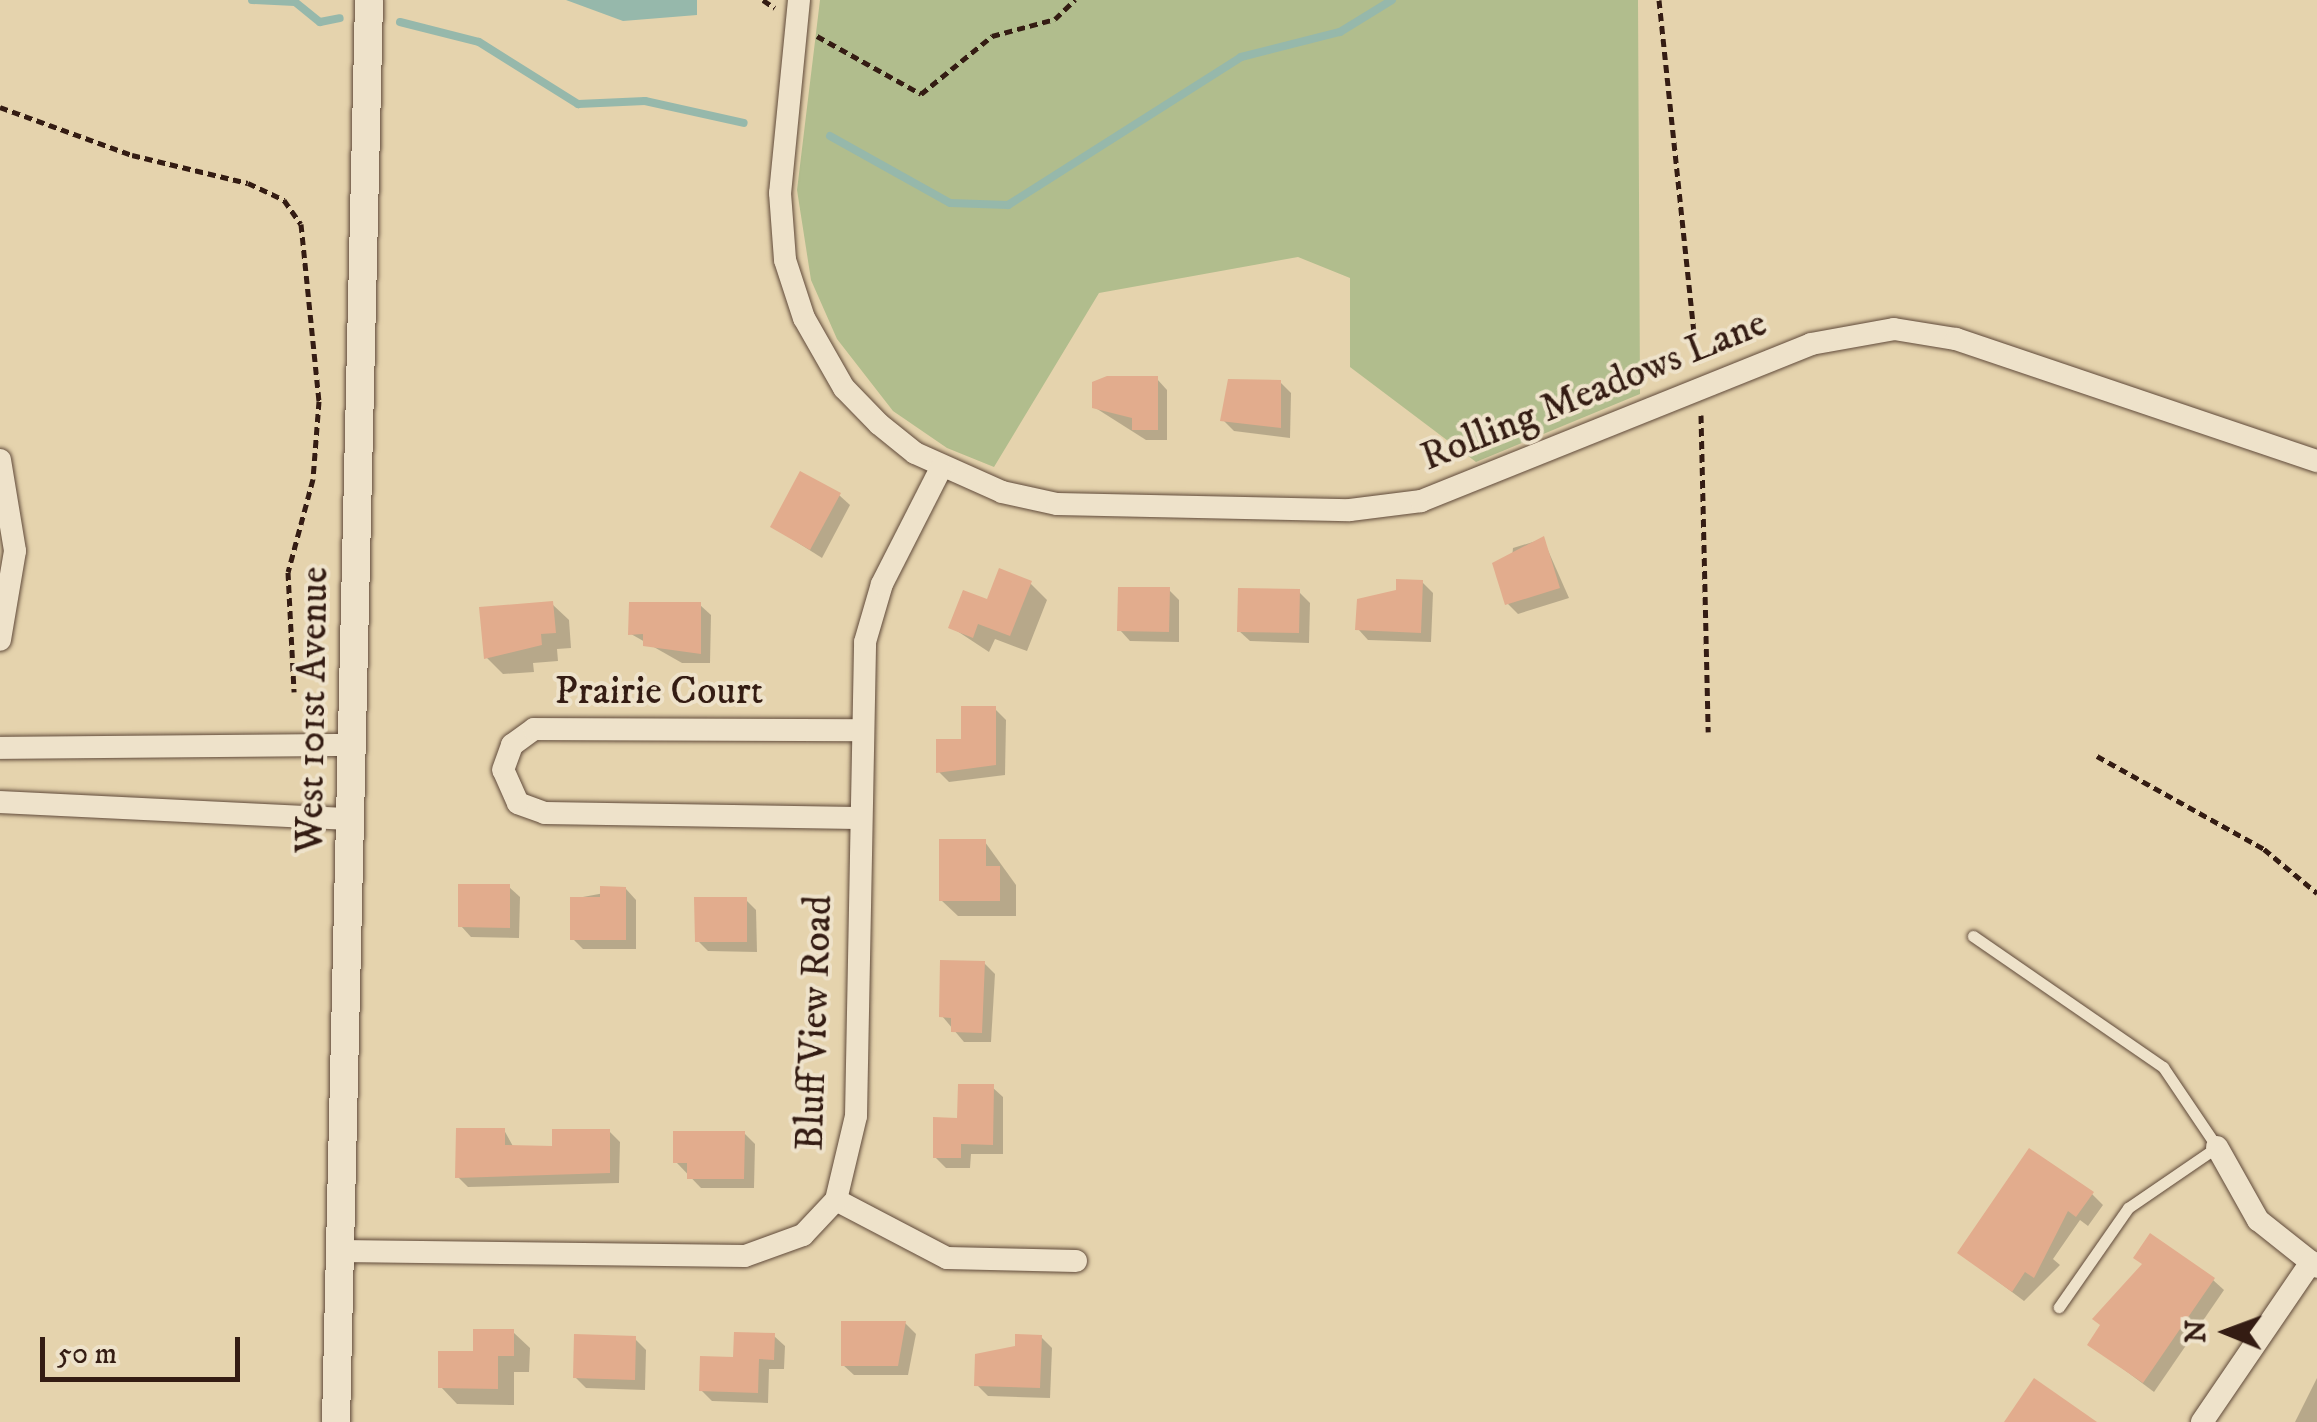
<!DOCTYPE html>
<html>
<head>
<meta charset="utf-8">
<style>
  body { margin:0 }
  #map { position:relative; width:2317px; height:1422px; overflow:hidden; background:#e5d3ad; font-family:"IM FELL DW Pica",serif }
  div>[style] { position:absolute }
  .green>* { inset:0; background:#b1bd8d }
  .water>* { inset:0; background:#96b8ab }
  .shadow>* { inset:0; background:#0003 }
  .stream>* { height:8px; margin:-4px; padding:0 4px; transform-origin:4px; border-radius:4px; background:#96b8ab }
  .building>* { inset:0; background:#e2ac8d }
  .path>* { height:5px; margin-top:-2.5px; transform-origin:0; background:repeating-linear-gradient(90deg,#341c13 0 8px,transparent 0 13px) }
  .roads { filter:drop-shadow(0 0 2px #604a3a) drop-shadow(0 0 2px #604a3a) }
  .service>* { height:11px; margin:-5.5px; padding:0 5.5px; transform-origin:5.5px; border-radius:5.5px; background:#eee2ca }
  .minor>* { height:22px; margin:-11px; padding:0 11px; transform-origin:11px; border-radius:11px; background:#eee2ca }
  .tertiary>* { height:28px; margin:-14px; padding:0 14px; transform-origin:14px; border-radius:14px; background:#eee2ca }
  span { translate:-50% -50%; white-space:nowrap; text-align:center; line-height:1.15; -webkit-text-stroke:8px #eee2ca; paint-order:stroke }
  .street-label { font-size:40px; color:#341c13 }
  .north { position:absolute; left:2177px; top:1282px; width:100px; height:100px; -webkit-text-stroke:8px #eee2ca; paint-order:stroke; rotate:271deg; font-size:28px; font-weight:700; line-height:40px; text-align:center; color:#341c13 }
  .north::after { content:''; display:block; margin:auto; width:35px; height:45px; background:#341c13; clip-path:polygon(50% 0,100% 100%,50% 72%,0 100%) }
  .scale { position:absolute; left:40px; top:1337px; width:200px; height:45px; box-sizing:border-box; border:5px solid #341c13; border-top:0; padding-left:12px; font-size:30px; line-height:35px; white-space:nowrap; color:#341c13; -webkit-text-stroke:8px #eee2ca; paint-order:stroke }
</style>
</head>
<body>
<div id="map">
  <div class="green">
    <div style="clip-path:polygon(820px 0,1638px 0,1640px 394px,1476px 462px,1350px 367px,1350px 278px,1298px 257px,1099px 293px,994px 467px,947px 448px,893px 411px,837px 339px,811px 280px,797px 190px)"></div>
  </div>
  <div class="water">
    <div style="clip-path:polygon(566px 0,697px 0,697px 15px,623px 21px)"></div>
  </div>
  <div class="shadow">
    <div style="clip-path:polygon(1157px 379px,1167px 390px,1167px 440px,1146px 440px,1094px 407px)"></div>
    <div style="clip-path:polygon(1280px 382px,1291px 393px,1290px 438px,1234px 431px,1223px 420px)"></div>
    <div style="clip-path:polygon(839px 495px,850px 505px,822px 558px,773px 527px)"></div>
    <div style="clip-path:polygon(1543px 539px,1569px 598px,1518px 614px,1507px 603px,1513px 548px)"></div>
    <div style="clip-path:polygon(1422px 582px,1433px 593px,1431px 642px,1368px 640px,1358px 629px)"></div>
    <div style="clip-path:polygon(1030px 583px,1047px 600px,1027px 651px,995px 639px,989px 652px,951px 627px)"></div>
    <div style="clip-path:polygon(1169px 590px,1179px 600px,1179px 642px,1130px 641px,1120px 630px)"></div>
    <div style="clip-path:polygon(1299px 592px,1310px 603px,1309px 643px,1250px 641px,1239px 631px)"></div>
    <div style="clip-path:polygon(552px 604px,569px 620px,571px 648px,557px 649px,558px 661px,533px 663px,534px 672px,503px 674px,486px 657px)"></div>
    <div style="clip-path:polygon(700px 605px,711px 615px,710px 663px,682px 663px,631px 634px)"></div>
    <div style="clip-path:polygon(995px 709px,1006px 720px,1005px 775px,949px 782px,939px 772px)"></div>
    <div style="clip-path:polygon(985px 842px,1016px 885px,1016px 916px,958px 916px,941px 900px)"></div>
    <div style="clip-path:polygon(509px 887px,520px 897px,519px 938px,471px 937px,461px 926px)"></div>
    <div style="clip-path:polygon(626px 889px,636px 900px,636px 949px,583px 949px,573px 939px,572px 899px)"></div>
    <div style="clip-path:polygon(746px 900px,756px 910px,757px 952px,708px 951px,697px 940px)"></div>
    <div style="clip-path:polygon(984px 963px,995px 974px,991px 1042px,964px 1042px,942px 1016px)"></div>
    <div style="clip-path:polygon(992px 1087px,1003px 1097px,1003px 1154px,971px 1154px,970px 1168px,946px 1168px,935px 1157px)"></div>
    <div style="clip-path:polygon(504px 1130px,514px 1148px,555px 1149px,609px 1131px,620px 1142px,619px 1183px,468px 1187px,458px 1177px)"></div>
    <div style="clip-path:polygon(744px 1133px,755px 1144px,754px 1188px,701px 1188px,676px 1162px)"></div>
    <div style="clip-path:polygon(2092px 1194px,2103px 1205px,2088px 1226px,2080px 1220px,2053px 1259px,2060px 1265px,2024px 1301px,1960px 1253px)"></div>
    <div style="clip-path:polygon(2213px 1280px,2224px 1290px,2154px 1392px,2090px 1344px,2102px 1326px)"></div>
    <div style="clip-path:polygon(905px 1323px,916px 1334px,908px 1375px,854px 1375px,843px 1365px)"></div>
    <div style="clip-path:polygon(513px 1332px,530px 1348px,529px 1372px,514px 1372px,514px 1405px,457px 1404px,441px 1387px)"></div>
    <div style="clip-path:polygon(774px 1336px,785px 1346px,784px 1369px,769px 1369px,768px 1403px,712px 1401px,701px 1390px)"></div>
    <div style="clip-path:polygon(1041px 1337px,1052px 1348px,1050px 1398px,988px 1396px,977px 1385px)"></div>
    <div style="clip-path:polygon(635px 1339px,646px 1350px,645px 1390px,586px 1388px,575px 1377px)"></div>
    <div style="clip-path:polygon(2317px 1378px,2317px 1422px,2295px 1422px)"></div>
  </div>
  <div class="stream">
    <div style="left:252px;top:0;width:43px;rotate:2.7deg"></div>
    <div style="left:295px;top:2px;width:32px;rotate:39deg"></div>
    <div style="left:320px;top:22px;width:20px;rotate:-11deg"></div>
    <div style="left:400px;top:22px;width:81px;rotate:14.2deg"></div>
    <div style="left:479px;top:42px;width:117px;rotate:32.1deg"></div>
    <div style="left:578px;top:104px;width:67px;rotate:-2.6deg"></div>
    <div style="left:645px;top:101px;width:101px;rotate:12.5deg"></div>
    <div style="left:830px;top:136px;width:137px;rotate:29.2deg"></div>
    <div style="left:950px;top:203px;width:58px;rotate:2deg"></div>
    <div style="left:1008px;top:205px;width:276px;rotate:-32.4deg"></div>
    <div style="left:1241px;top:57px;width:102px;rotate:-14.2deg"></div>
    <div style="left:1340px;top:32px;width:61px;rotate:-31.6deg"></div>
  </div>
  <div class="building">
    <div style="clip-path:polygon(1107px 376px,1158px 376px,1158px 430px,1132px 430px,1132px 418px,1092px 408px,1092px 382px)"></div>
    <div style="clip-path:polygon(1228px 379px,1281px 380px,1281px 428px,1220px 421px)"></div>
    <div style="clip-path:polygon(800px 471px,841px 493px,810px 550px,770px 527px)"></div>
    <div style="clip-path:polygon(1544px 536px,1560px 588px,1505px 605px,1492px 563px)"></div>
    <div style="clip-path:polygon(999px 568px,1032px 581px,1010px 636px,978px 624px,973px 638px,948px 628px,963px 590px,987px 599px)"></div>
    <div style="clip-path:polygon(1396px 579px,1423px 580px,1421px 633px,1355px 630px,1357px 599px,1396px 590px)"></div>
    <div style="clip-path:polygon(1118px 587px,1170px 587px,1169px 632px,1117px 631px)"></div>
    <div style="clip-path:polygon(1238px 588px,1300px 589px,1299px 633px,1237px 632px)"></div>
    <div style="clip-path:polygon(553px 601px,556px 633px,541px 634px,542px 645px,484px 659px,479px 607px)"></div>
    <div style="clip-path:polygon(629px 602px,701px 602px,701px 654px,643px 646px,643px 634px,628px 635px)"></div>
    <div style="clip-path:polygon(961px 706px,996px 706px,996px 765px,936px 773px,936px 739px,961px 739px)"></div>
    <div style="clip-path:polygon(939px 839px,986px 839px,986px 866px,1000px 866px,1000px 901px,939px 901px)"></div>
    <div style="clip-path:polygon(458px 884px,510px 884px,510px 928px,458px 927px)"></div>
    <div style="clip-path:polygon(600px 886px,626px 887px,626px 940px,570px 940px,570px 897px,600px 897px)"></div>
    <div style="clip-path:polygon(694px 897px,747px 897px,747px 942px,695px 942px)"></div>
    <div style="clip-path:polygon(940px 960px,985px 961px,982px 1033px,951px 1032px,951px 1018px,939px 1017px)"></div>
    <div style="clip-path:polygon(958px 1084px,994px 1084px,993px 1145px,961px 1144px,961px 1158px,933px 1158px,933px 1117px,957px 1118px)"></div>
    <div style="clip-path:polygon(456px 1128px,505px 1128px,505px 1145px,552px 1146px,552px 1129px,610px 1129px,610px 1173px,455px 1178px)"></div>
    <div style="clip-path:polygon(673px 1131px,745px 1131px,744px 1179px,687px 1179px,687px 1163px,673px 1163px)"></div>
    <div style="clip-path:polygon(2029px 1148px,2094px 1192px,2076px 1217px,2068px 1211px,2034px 1278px,2025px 1272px,2012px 1292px,1957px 1253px)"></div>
    <div style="clip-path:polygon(2150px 1233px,2215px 1278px,2143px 1383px,2087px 1345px,2100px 1325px,2092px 1319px,2142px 1264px,2133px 1258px)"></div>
    <div style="clip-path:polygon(841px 1321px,906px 1321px,898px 1366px,841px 1366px)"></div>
    <div style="clip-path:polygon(473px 1329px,514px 1329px,514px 1356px,498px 1356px,498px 1389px,438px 1388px,438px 1351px,473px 1351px)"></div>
    <div style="clip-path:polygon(734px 1332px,775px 1333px,774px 1360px,759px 1359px,758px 1393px,699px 1391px,700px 1356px,733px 1357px)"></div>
    <div style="clip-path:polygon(574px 1334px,636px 1336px,635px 1380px,573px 1378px)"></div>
    <div style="clip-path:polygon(1015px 1334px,1042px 1335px,1040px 1388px,974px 1386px,975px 1354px,1015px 1346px)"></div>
    <div style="clip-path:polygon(2034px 1378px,2097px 1422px,2004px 1422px)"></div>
  </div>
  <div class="path">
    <div style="left:763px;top:0;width:14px;rotate:34deg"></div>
    <div style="left:1659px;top:0;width:366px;rotate:84deg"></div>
    <div style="left:817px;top:36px;width:119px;rotate:29.1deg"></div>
    <div style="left:921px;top:94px;width:92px;rotate:-39.2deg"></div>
    <div style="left:992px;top:36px;width:65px;rotate:-15.1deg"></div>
    <div style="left:1055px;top:19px;width:28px;rotate:-44deg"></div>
    <div style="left:0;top:107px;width:140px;rotate:20deg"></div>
    <div style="left:132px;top:155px;width:119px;rotate:13.6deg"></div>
    <div style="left:248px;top:183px;width:40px;rotate:25deg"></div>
    <div style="left:284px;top:200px;width:29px;rotate:55deg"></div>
    <div style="left:301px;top:224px;width:178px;rotate:84.2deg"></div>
    <div style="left:319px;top:401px;width:78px;rotate:94.4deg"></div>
    <div style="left:313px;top:479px;width:96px;rotate:105deg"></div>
    <div style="left:288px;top:572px;width:120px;rotate:87.1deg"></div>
    <div style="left:1701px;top:415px;width:317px;rotate:88.7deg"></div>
    <div style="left:2097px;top:756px;width:191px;rotate:29.1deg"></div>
    <div style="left:2264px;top:849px;width:69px;rotate:39.7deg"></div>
  </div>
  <div class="roads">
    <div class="service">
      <div style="left:1973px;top:936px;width:231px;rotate:34.6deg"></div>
      <div style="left:2163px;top:1067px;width:97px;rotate:56deg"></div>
      <div style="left:2217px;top:1147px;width:108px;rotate:145.6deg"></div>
      <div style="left:2128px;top:1208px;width:121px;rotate:124.9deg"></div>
    </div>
    <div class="minor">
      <div style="left:799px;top:0;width:194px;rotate:95.6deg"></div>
      <div style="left:780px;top:193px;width:67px;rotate:85.7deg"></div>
      <div style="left:785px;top:260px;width:61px;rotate:71.9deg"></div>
      <div style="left:804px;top:318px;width:81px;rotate:60.3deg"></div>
      <div style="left:844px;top:388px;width:50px;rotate:45.8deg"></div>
      <div style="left:879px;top:424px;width:46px;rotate:38.9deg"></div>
      <div style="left:915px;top:453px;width:95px;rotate:24.1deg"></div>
      <div style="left:1002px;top:492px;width:56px;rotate:12.3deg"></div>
      <div style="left:1057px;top:504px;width:293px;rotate:1.2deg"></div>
      <div style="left:1350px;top:510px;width:72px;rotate:-7.2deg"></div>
      <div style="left:1421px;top:501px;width:420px;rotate:-21.9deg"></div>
      <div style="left:1811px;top:344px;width:84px;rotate:-10.2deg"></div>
      <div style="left:1894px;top:329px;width:63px;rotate:9.2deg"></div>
      <div style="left:1956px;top:339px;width:381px;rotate:18.7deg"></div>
      <div style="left:0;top:460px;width:92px;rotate:80.6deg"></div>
      <div style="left:15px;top:551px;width:90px;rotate:99.6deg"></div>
      <div style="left:0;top:748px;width:352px;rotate:-0.5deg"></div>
      <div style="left:0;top:802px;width:350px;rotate:2.8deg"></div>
      <div style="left:857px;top:818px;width:312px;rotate:-179.1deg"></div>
      <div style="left:545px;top:813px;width:29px;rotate:-160deg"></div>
      <div style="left:518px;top:803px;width:36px;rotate:-114deg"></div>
      <div style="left:503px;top:770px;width:27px;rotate:-70deg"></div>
      <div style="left:512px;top:745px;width:27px;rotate:-36deg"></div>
      <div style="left:534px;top:729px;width:323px;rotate:0.2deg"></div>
      <div style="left:2217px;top:1147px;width:84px;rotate:60.7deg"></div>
      <div style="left:2258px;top:1220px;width:75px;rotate:38.5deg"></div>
      <div style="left:836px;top:1200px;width:125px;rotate:27.6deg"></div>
      <div style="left:947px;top:1258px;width:129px;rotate:1.3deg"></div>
      <div style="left:340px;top:1251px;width:405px;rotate:0.7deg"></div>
      <div style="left:745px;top:1256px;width:62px;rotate:-19.9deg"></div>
      <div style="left:803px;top:1235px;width:48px;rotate:-46.7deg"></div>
      <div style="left:836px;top:1200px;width:86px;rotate:-76.6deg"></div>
      <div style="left:856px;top:1116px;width:474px;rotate:-88.9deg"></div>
      <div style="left:865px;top:642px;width:60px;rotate:-73.7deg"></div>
      <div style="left:882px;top:584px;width:130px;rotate:-63deg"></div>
      <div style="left:2202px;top:1422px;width:194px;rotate:-55.7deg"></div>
    </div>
    <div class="tertiary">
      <div style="left:336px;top:1422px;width:1422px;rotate:-88.67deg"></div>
    </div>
  </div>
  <div class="street-label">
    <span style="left:1594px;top:391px;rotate:-22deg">Rolling Meadows Lane</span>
    <span style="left:659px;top:692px">Prairie Court</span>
    <span style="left:313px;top:710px;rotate:-89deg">West 101st Avenue</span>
    <span style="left:815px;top:1023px;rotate:-88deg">Bluff View Road</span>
  </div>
  <div class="north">N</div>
  <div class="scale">50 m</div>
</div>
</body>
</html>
